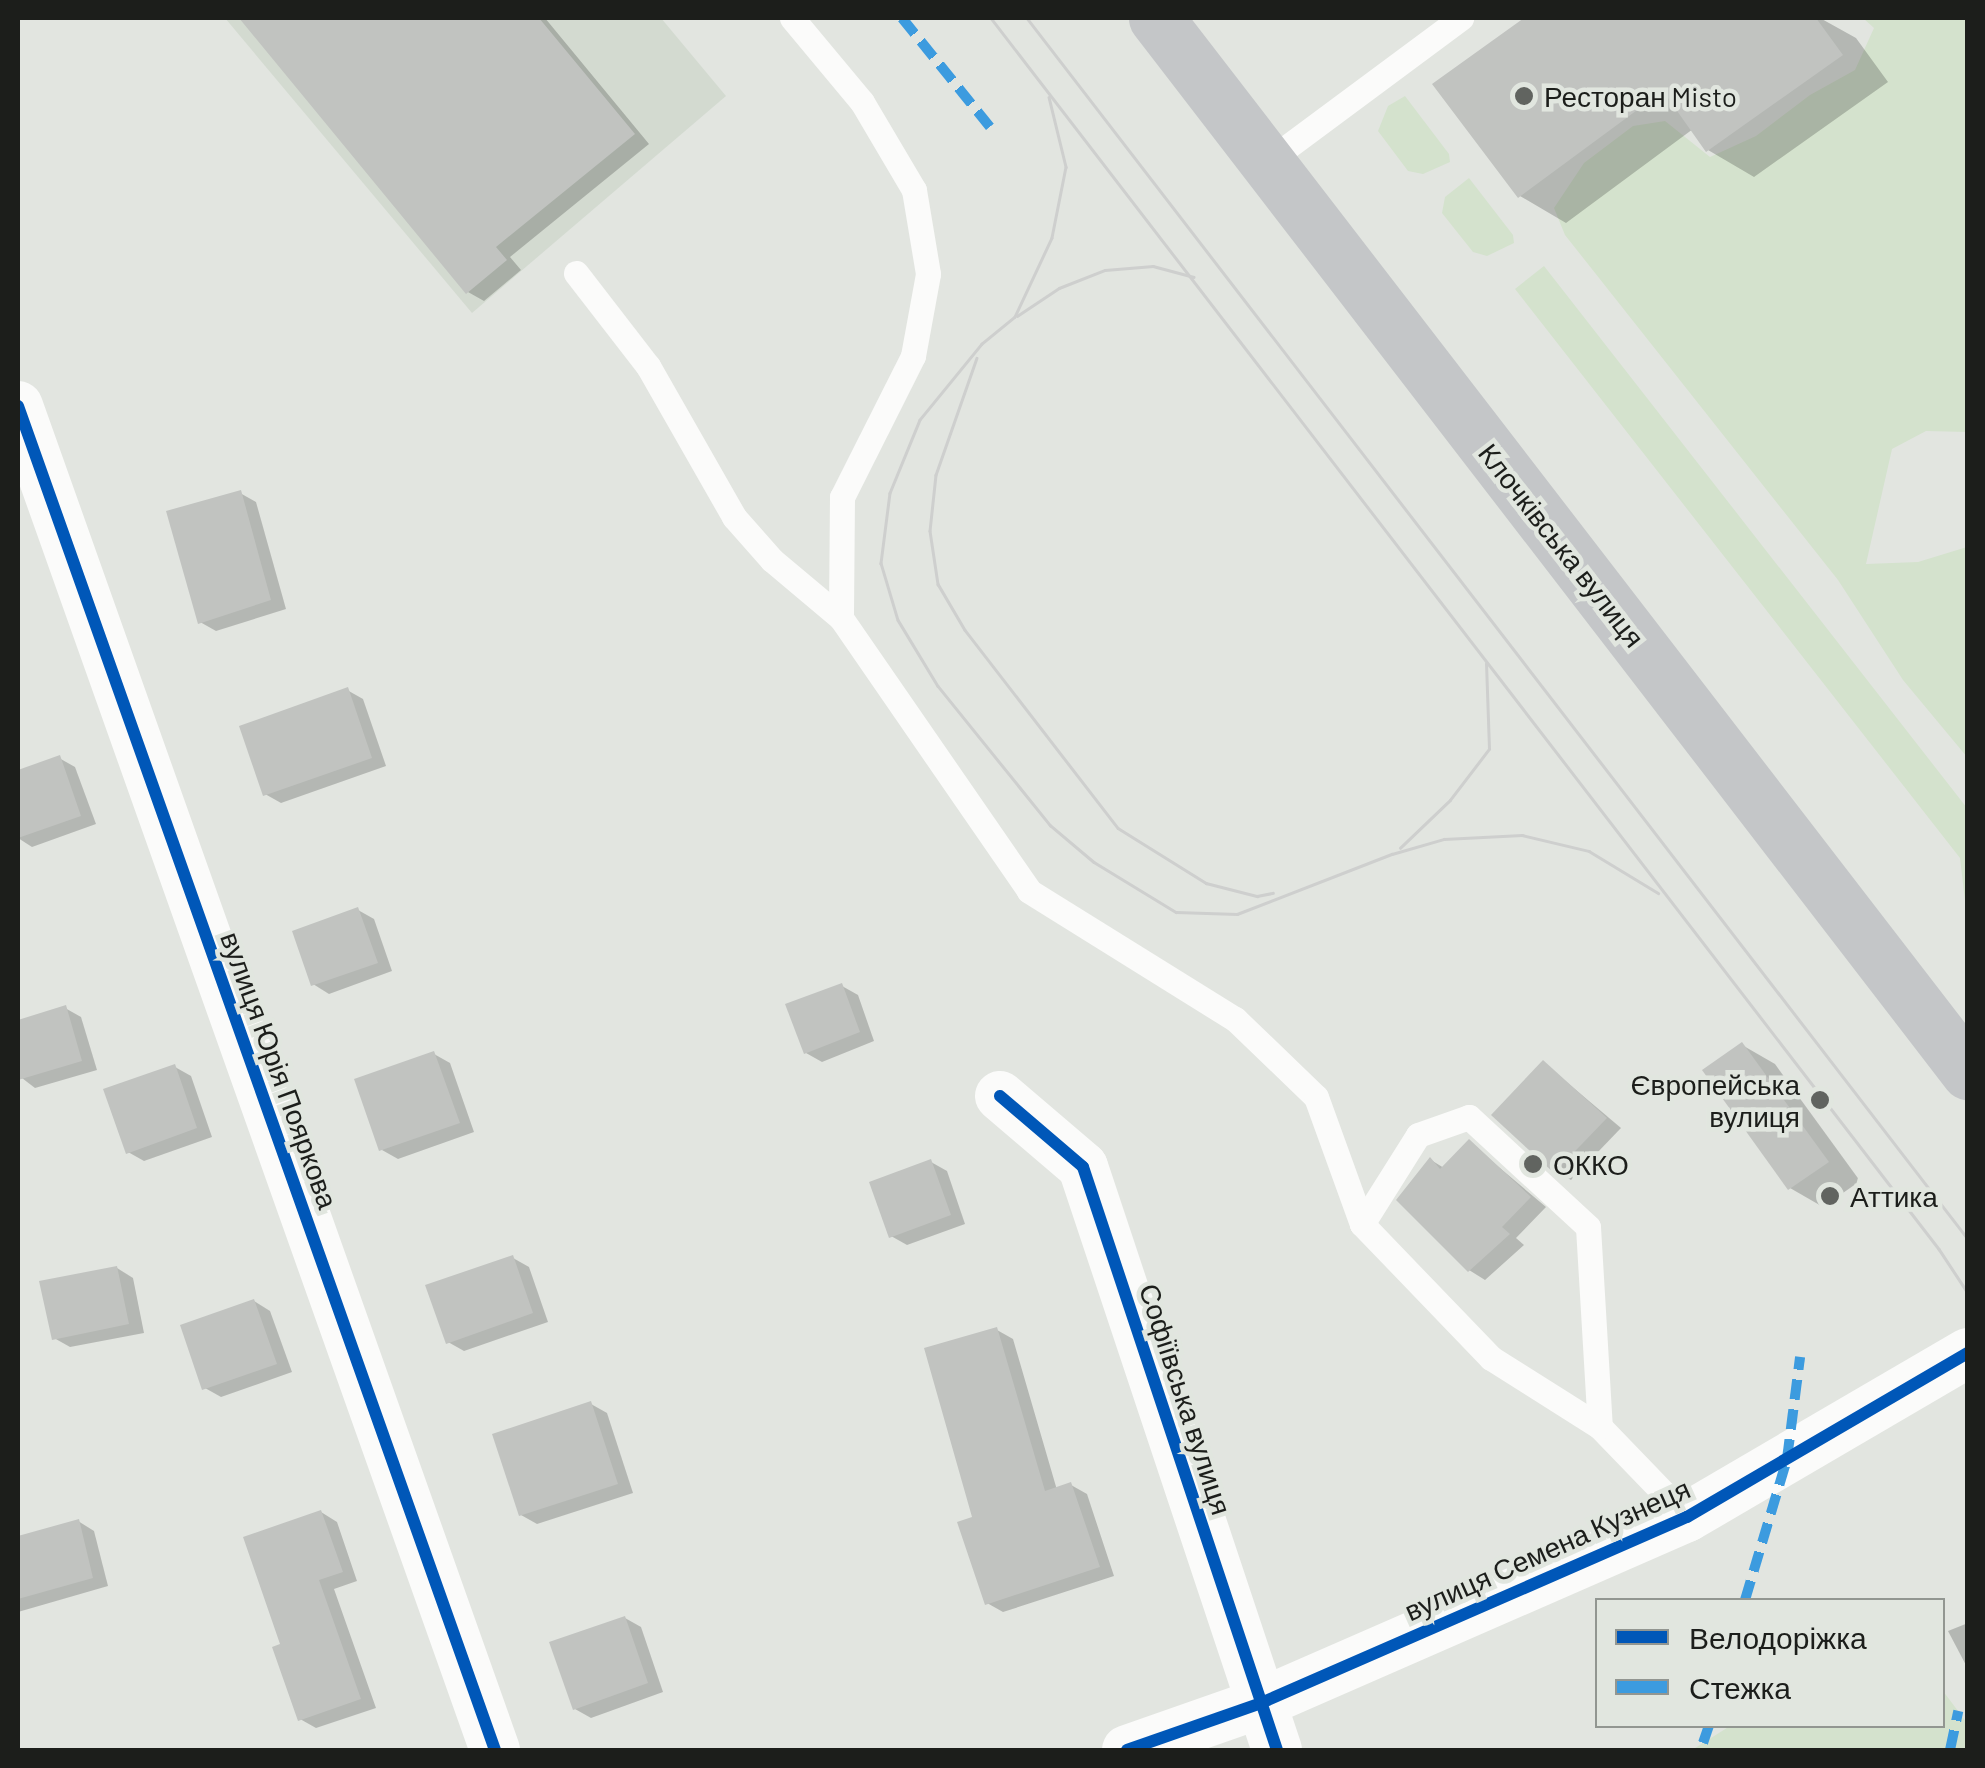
<!DOCTYPE html>
<html>
<head>
<meta charset="utf-8">
<style>
  body { margin:0 }
  #map { position:relative; width:1985px; height:1768px; overflow:hidden; background:#e2e5e0; font-family:Barlow,sans-serif }
  div>[style] { position:absolute }
  .built>* { inset:0; background:#d3dad0 }
  .green>* { inset:0; background:#d4e2cd }
  .shadow>* { inset:0; background:#0003 }
  .building>* { inset:0; background:#c1c3c0 }
  .lane>* { height:25px; margin:-12.5px; padding:0 12.5px; transform-origin:12.5px; border-radius:12.5px; background:#fbfbfa }
  .street>* { height:50px; margin:-25px; padding:0 25px; transform-origin:25px; border-radius:25px; background:#fbfbfa }
  .primary>* { height:55px; margin:-27.5px; padding:0 27.5px; transform-origin:27.5px; border-radius:27.5px; background:#c4c6c8 }
  .tram>* { height:2.5px; margin:-1.25px; padding:0 1.25px; transform-origin:1.25px; border-radius:1.25px; background:#cecfce }
  .quiet>* { height:10px; margin-top:-5px; transform-origin:0; background:repeating-linear-gradient(90deg,#3c9bdf 0 20px,transparent 0 30px) }
  .cycleway>* { height:12px; margin:-6px; padding:0 6px; transform-origin:6px; border-radius:6px; background:#0057b8 }
  .dots>* { width:28px; height:28px; translate:-50% -50%; box-sizing:border-box; border:5px solid #e1e6df; border-radius:50% }
  span { translate:-50% -50%; white-space:nowrap; text-align:center; line-height:1.15; -webkit-text-stroke:9px #e1e6df; paint-order:stroke }
  .poi-label { font-size:28px; color:#1c1e1b }
  .left { translate:0 -50%; text-align:left }
  .right { translate:-100% -50%; text-align:right }
  .street-label { font-size:28px; color:#1c1e1b }
  .frame { position:absolute; inset:0; border:20px solid #1c1e1b; pointer-events:none }
  .legend { position:absolute; left:1595px; top:1598px; width:350px; height:130px; box-sizing:border-box; background:#e1e6df; border:2px solid #929691; margin:0; padding:12px 18px; list-style:none; font-size:30px; color:#1c1e1b }
  .legend li { display:flex; align-items:center; gap:20px; height:50px }
  .legend b { width:50px; border:2px solid #929691 }
</style>
</head>
<body>
<div id="map">
  <div class="built">
    <div style="clip-path:polygon(225px 18px,661px 18px,726px 96px,472px 313px)"></div>
  </div>
  <div class="green">
    <div style="clip-path:polygon(1863px 18px,1967px 18px,1967px 432px,1926px 431px,1892px 449px,1866px 564px,1918px 562px,1967px 547px,1967px 757px,1903px 680px,1838px 580px,1565px 235px,1554px 208px,1584px 163px,1633px 126px,1665px 121px,1710px 157px,1756px 136px,1810px 95px,1855px 70px,1874px 28px)"></div>
    <div style="clip-path:polygon(1405px 96px,1449px 154px,1450px 162px,1423px 174px,1408px 171px,1378px 131px,1388px 106px)"></div>
    <div style="clip-path:polygon(1469px 178px,1513px 235px,1514px 243px,1487px 256px,1473px 252px,1442px 213px,1445px 197px)"></div>
    <div style="clip-path:polygon(1544px 266px,1967px 808px,1967px 918px,1960px 858px,1515px 289px)"></div>
    <div style="clip-path:polygon(1943px 1691px,1967px 1723px,1967px 1750px,1692px 1750px,1730px 1726px,1942px 1726px)"></div>
  </div>
  <div class="shadow">
    <div style="clip-path:polygon(243px 18px,545px 18px,649px 144px,510px 257px,521px 270px,484px 301px,468px 292px)"></div>
    <div style="clip-path:polygon(1530px 18px,1783px 18px,1788px 26px,1800px 18px,1820px 18px,1856px 38px,1888px 82px,1754px 177px,1708px 150px,1693px 129px,1566px 223px,1520px 196px,1435px 84px)"></div>
    <div style="clip-path:polygon(240px 493px,256px 502px,286px 609px,216px 631px,200px 622px)"></div>
    <div style="clip-path:polygon(347px 690px,363px 699px,386px 766px,281px 803px,265px 794px)"></div>
    <div style="clip-path:polygon(59px 758px,75px 767px,96px 824px,32px 847px,18px 838px,18px 773px)"></div>
    <div style="clip-path:polygon(358px 910px,374px 919px,392px 971px,329px 994px,313px 984px)"></div>
    <div style="clip-path:polygon(842px 986px,858px 995px,874px 1041px,822px 1062px,806px 1053px)"></div>
    <div style="clip-path:polygon(65px 1008px,81px 1017px,97px 1070px,35px 1088px,18px 1075px,18px 1022px)"></div>
    <div style="clip-path:polygon(1742px 1045px,1775px 1064px,1860px 1181px,1823px 1207px,1790px 1188px)"></div>
    <div style="clip-path:polygon(434px 1054px,450px 1063px,474px 1132px,398px 1159px,382px 1150px)"></div>
    <div style="clip-path:polygon(1544px 1063px,1621px 1128px,1571px 1180px,1555px 1171px)"></div>
    <div style="clip-path:polygon(175px 1067px,191px 1076px,212px 1137px,144px 1161px,128px 1152px)"></div>
    <div style="clip-path:polygon(1469px 1142px,1546px 1207px,1516px 1238px,1524px 1245px,1485px 1280px,1469px 1270px,1431px 1160px,1444px 1168px)"></div>
    <div style="clip-path:polygon(931px 1162px,947px 1171px,965px 1224px,907px 1245px,891px 1236px)"></div>
    <div style="clip-path:polygon(513px 1258px,529px 1267px,548px 1322px,464px 1351px,448px 1342px)"></div>
    <div style="clip-path:polygon(117px 1268px,133px 1278px,144px 1333px,70px 1347px,54px 1338px)"></div>
    <div style="clip-path:polygon(254px 1301px,270px 1311px,292px 1372px,221px 1397px,205px 1388px)"></div>
    <div style="clip-path:polygon(997px 1330px,1013px 1339px,1057px 1490px,1071px 1485px,1087px 1494px,1114px 1576px,1003px 1612px,987px 1603px,975px 1518px)"></div>
    <div style="clip-path:polygon(591px 1404px,607px 1413px,633px 1493px,537px 1524px,521px 1515px)"></div>
    <div style="clip-path:polygon(321px 1512px,337px 1522px,357px 1581px,334px 1589px,376px 1708px,316px 1728px,300px 1719px,284px 1646px)"></div>
    <div style="clip-path:polygon(78px 1521px,94px 1531px,108px 1586px,18px 1612px,18px 1539px)"></div>
    <div style="clip-path:polygon(625px 1618px,641px 1627px,663px 1692px,591px 1718px,575px 1709px)"></div>
    <div style="clip-path:polygon(1968px 1623px,1968px 1669px,1948px 1631px)"></div>
  </div>
  <div class="building">
    <div style="clip-path:polygon(239px 18px,539px 18px,635px 134px,496px 247px,507px 260px,466px 294px)"></div>
    <div style="clip-path:polygon(1524px 18px,1816px 18px,1843px 55px,1706px 152px,1663px 91px,1518px 198px,1432px 84px)"></div>
    <div style="clip-path:polygon(241px 490px,271px 600px,198px 624px,166px 511px)"></div>
    <div style="clip-path:polygon(348px 687px,372px 758px,263px 796px,239px 726px)"></div>
    <div style="clip-path:polygon(60px 755px,81px 816px,18px 838px,18px 770px)"></div>
    <div style="clip-path:polygon(358px 907px,378px 963px,311px 986px,292px 931px)"></div>
    <div style="clip-path:polygon(842px 983px,860px 1032px,804px 1054px,785px 1004px)"></div>
    <div style="clip-path:polygon(66px 1005px,82px 1061px,18px 1080px,18px 1020px)"></div>
    <div style="clip-path:polygon(1742px 1042px,1829px 1162px,1788px 1190px,1702px 1070px)"></div>
    <div style="clip-path:polygon(434px 1051px,460px 1123px,379px 1151px,354px 1079px)"></div>
    <div style="clip-path:polygon(1543px 1060px,1607px 1118px,1554px 1173px,1491px 1115px)"></div>
    <div style="clip-path:polygon(175px 1064px,197px 1128px,126px 1154px,103px 1089px)"></div>
    <div style="clip-path:polygon(1469px 1139px,1531px 1197px,1502px 1227px,1510px 1234px,1468px 1272px,1396px 1200px,1430px 1157px,1440px 1169px)"></div>
    <div style="clip-path:polygon(931px 1159px,951px 1215px,889px 1238px,869px 1182px)"></div>
    <div style="clip-path:polygon(513px 1255px,533px 1313px,446px 1344px,425px 1285px)"></div>
    <div style="clip-path:polygon(117px 1266px,129px 1324px,52px 1340px,39px 1281px)"></div>
    <div style="clip-path:polygon(254px 1299px,277px 1364px,202px 1390px,180px 1325px)"></div>
    <div style="clip-path:polygon(997px 1327px,1045px 1491px,1071px 1482px,1100px 1567px,985px 1605px,957px 1522px,972px 1517px,924px 1348px)"></div>
    <div style="clip-path:polygon(591px 1401px,618px 1484px,519px 1516px,492px 1434px)"></div>
    <div style="clip-path:polygon(321px 1510px,343px 1572px,319px 1580px,361px 1699px,298px 1721px,272px 1647px,280px 1644px,243px 1537px)"></div>
    <div style="clip-path:polygon(79px 1519px,93px 1578px,18px 1599px,18px 1536px)"></div>
    <div style="clip-path:polygon(625px 1616px,648px 1683px,573px 1710px,549px 1642px)"></div>
  </div>
  <div class="lane">
    <div style="left:792px;top:18px;width:109px;rotate:50.2deg"></div>
    <div style="left:862px;top:102px;width:102px;rotate:59.4deg"></div>
    <div style="left:914px;top:190px;width:85px;rotate:80.5deg"></div>
    <div style="left:928px;top:274px;width:83px;rotate:100.4deg"></div>
    <div style="left:913px;top:356px;width:158px;rotate:116.7deg"></div>
    <div style="left:842px;top:497px;width:121px;rotate:90.5deg"></div>
    <div style="left:841px;top:618px;width:331px;rotate:55.4deg"></div>
    <div style="left:1029px;top:891px;width:243px;rotate:31.9deg"></div>
    <div style="left:1235px;top:1019px;width:112px;rotate:43.9deg"></div>
    <div style="left:1316px;top:1097px;width:135px;rotate:70.1deg"></div>
    <div style="left:1362px;top:1224px;width:186px;rotate:46.1deg"></div>
    <div style="left:1491px;top:1358px;width:129px;rotate:32.3deg"></div>
    <div style="left:1600px;top:1427px;width:125px;rotate:46deg"></div>
    <div style="left:1267px;top:162px;width:242px;rotate:-36.6deg"></div>
    <div style="left:576px;top:273px;width:118px;rotate:52.3deg"></div>
    <div style="left:648px;top:366px;width:174px;rotate:60.3deg"></div>
    <div style="left:734px;top:517px;width:57px;rotate:48.5deg"></div>
    <div style="left:772px;top:560px;width:90px;rotate:40deg"></div>
    <div style="left:1362px;top:1224px;width:105px;rotate:-57.8deg"></div>
    <div style="left:1418px;top:1135px;width:54px;rotate:-19.4deg"></div>
    <div style="left:1469px;top:1117px;width:162px;rotate:42.7deg"></div>
    <div style="left:1588px;top:1227px;width:200px;rotate:86.6deg"></div>
  </div>
  <div class="street">
    <div style="left:18px;top:406px;width:1426px;rotate:70.46deg"></div>
    <div style="left:1000px;top:1096px;width:109px;rotate:40.5deg"></div>
    <div style="left:1083px;top:1167px;width:614px;rotate:71.59deg"></div>
    <div style="left:1127px;top:1750px;width:142px;rotate:-19.3deg"></div>
    <div style="left:1261px;top:1703px;width:465px;rotate:-23.6deg"></div>
    <div style="left:1687px;top:1517px;width:325px;rotate:-30.3deg"></div>
  </div>
  <div class="primary">
    <div style="left:1156px;top:18px;width:1331px;rotate:52.39deg"></div>
  </div>
  <div class="tram">
    <div style="left:991px;top:18px;width:1554px;rotate:52.4deg"></div>
    <div style="left:1939px;top:1249px;width:53px;rotate:56.6deg"></div>
    <div style="left:1027px;top:18px;width:1542px;rotate:52.38deg"></div>
    <div style="left:1049px;top:97px;width:72px;rotate:76.3deg"></div>
    <div style="left:1066px;top:167px;width:72px;rotate:101.2deg"></div>
    <div style="left:1052px;top:238px;width:87px;rotate:115.1deg"></div>
    <div style="left:1015px;top:317px;width:43px;rotate:140.7deg"></div>
    <div style="left:982px;top:344px;width:98px;rotate:129.2deg"></div>
    <div style="left:920px;top:420px;width:79px;rotate:112.3deg"></div>
    <div style="left:890px;top:493px;width:71px;rotate:97.3deg"></div>
    <div style="left:881px;top:563px;width:59px;rotate:73.4deg"></div>
    <div style="left:898px;top:620px;width:77px;rotate:58.8deg"></div>
    <div style="left:938px;top:686px;width:179px;rotate:51.1deg"></div>
    <div style="left:1050px;top:825px;width:57px;rotate:40.1deg"></div>
    <div style="left:1094px;top:862px;width:96px;rotate:31.4deg"></div>
    <div style="left:1176px;top:912px;width:61px;rotate:1.9deg"></div>
    <div style="left:1237px;top:914px;width:166px;rotate:-21.2deg"></div>
    <div style="left:1392px;top:854px;width:54px;rotate:-16.1deg"></div>
    <div style="left:1444px;top:839px;width:78px;rotate:-2.9deg"></div>
    <div style="left:1522px;top:835px;width:69px;rotate:13.4deg"></div>
    <div style="left:1589px;top:851px;width:81px;rotate:31.3deg"></div>
    <div style="left:1017px;top:316px;width:50px;rotate:-33.7deg"></div>
    <div style="left:1059px;top:288px;width:49px;rotate:-21.4deg"></div>
    <div style="left:1105px;top:270px;width:48px;rotate:-4.8deg"></div>
    <div style="left:1153px;top:266px;width:42px;rotate:15deg"></div>
    <div style="left:977px;top:358px;width:124px;rotate:109.3deg"></div>
    <div style="left:936px;top:475px;width:56px;rotate:96.1deg"></div>
    <div style="left:930px;top:531px;width:54px;rotate:81.4deg"></div>
    <div style="left:938px;top:584px;width:53px;rotate:59.6deg"></div>
    <div style="left:965px;top:630px;width:250px;rotate:52.3deg"></div>
    <div style="left:1118px;top:828px;width:104px;rotate:32deg"></div>
    <div style="left:1206px;top:883px;width:53px;rotate:14.3deg"></div>
    <div style="left:1257px;top:896px;width:16px;rotate:-11deg"></div>
    <div style="left:1400px;top:848px;width:69px;rotate:-43.8deg"></div>
    <div style="left:1450px;top:800px;width:64px;rotate:-52.6deg"></div>
    <div style="left:1489px;top:749px;width:85px;rotate:-92deg"></div>
  </div>
  <div class="quiet">
    <div style="left:902px;top:18px;width:140px;rotate:51.1deg"></div>
    <div style="left:1745px;top:1600px;width:147px;rotate:-73.4deg"></div>
    <div style="left:1787px;top:1459px;width:103px;rotate:-82.7deg"></div>
    <div style="left:1703px;top:1743px;width:18px;rotate:-71deg"></div>
    <div style="left:1950px;top:1750px;width:40px;rotate:-78deg"></div>
  </div>
  <div class="cycleway">
    <div style="left:18px;top:406px;width:1426px;rotate:70.46deg"></div>
    <div style="left:1000px;top:1096px;width:109px;rotate:40.5deg"></div>
    <div style="left:1083px;top:1167px;width:614px;rotate:71.59deg"></div>
    <div style="left:1127px;top:1750px;width:142px;rotate:-19.3deg"></div>
    <div style="left:1261px;top:1703px;width:465px;rotate:-23.6deg"></div>
    <div style="left:1687px;top:1517px;width:325px;rotate:-30.3deg"></div>
  </div>
  <div class="dots">
    <div style="left:1524px;top:96px;background:#616460"></div>
    <div style="left:1820px;top:1100px;background:#616460"></div>
    <div style="left:1533px;top:1164px;background:#616460"></div>
    <div style="left:1830px;top:1196px;background:#616460"></div>
  </div>
  <div class="poi-label">
    <span class="left" style="left:1544px;top:96px">Ресторан Misto</span>
    <span class="right" style="left:1800px;top:1100px">Європейська<br>вулиця</span>
    <span class="left" style="left:1553px;top:1164px">ОККО</span>
    <span class="left" style="left:1850px;top:1196px">Аттика</span>
  </div>
  <div class="street-label">
    <span style="left:1562px;top:545px;rotate:52deg">Клочківська вулиця</span>
    <span style="left:280px;top:1070px;rotate:70deg">вулиця Юрія Пояркова</span>
    <span style="left:1186px;top:1399px;rotate:72deg">Софіївська вулиця</span>
    <span style="left:1547px;top:1549px;rotate:-24deg">вулиця Семена Кузнеця</span>
  </div>
  <div class="frame"></div>
  <ul class="legend">
  <li><b style="height:12px;background:#0057b8"></b>Велодоріжка</li>
  <li><b style="height:12px;background:#3c9bdf"></b>Стежка</li>
  </ul>
</div>
</body>
</html>
